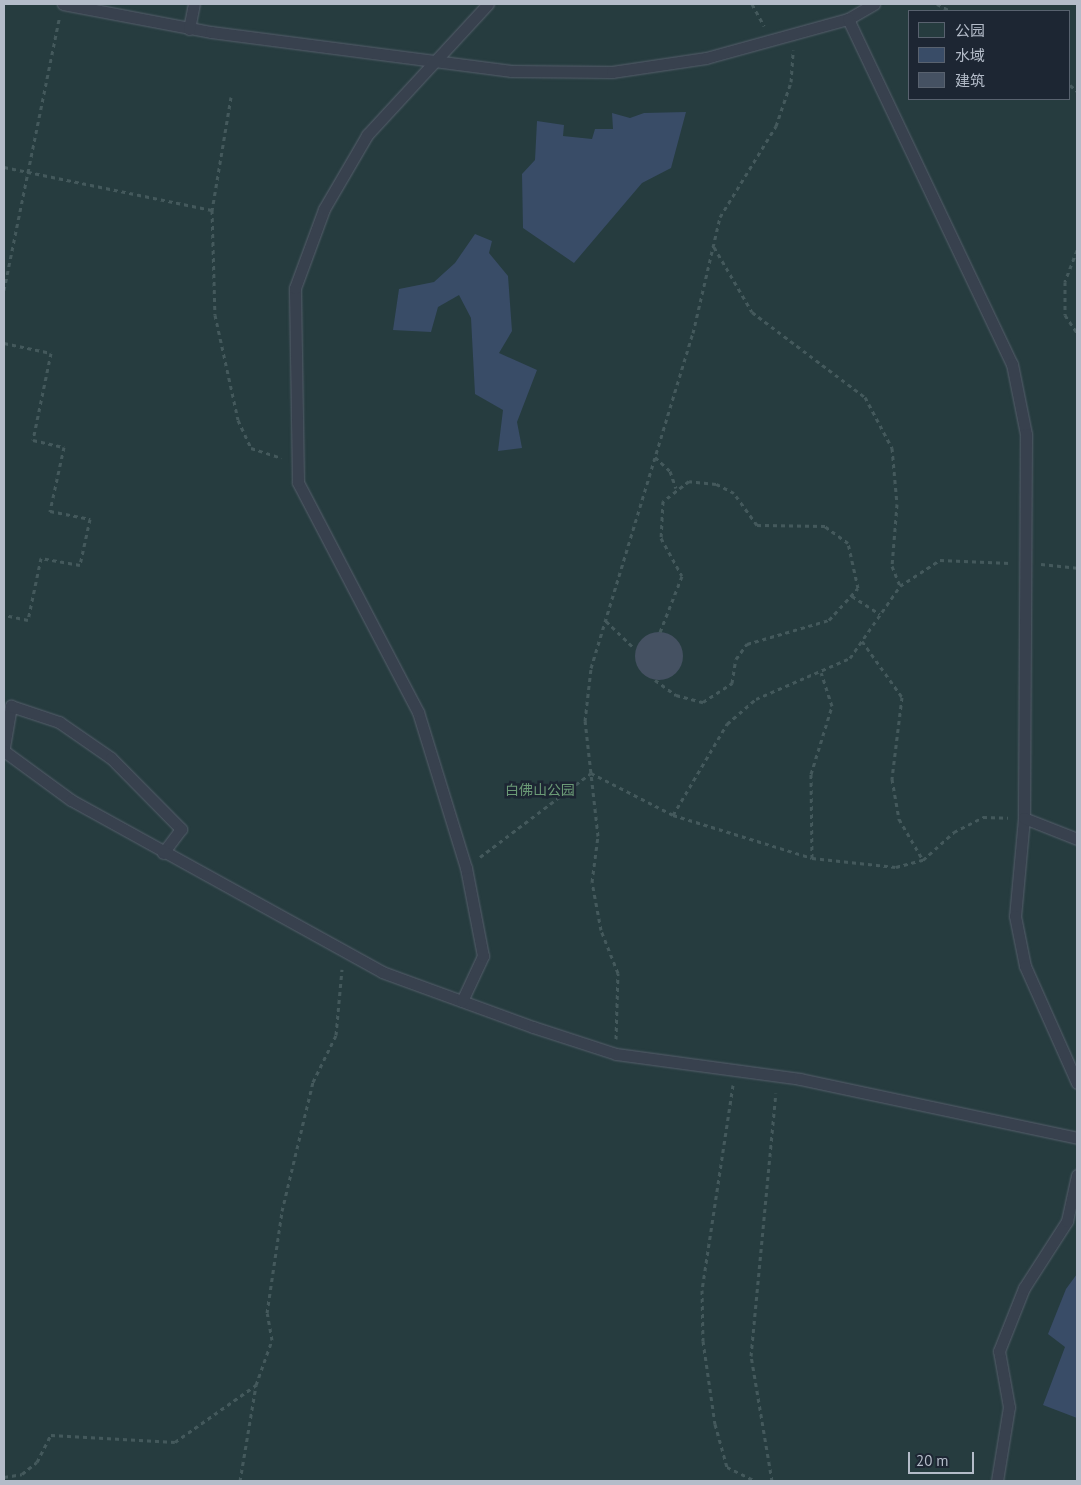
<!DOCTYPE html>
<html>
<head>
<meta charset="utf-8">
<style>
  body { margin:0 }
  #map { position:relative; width:1081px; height:1485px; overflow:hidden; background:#242f3e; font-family:"PT Sans","Noto Sans SC",sans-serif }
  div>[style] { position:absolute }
  .green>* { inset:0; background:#263c3f }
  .water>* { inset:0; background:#394c67 }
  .building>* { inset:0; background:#455162 }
  .round { border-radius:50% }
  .path>* { height:3px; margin-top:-1.5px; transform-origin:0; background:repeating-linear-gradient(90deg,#44595c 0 4px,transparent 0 8px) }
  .roads { filter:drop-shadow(0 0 1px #565f6c) drop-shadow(0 0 1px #565f6c) }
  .service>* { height:11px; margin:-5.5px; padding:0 5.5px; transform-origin:5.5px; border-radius:5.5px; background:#38414e }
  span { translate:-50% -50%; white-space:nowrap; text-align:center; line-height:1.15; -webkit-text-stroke:5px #1d2633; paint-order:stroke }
  .park-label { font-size:14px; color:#6b9a76 }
  .frame { position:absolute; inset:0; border:5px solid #b4bcc9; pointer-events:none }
  .legend { position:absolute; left:908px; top:10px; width:162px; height:90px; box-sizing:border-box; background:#1d2633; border:1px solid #59626f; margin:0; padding:6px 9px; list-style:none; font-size:15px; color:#b4bcc9 }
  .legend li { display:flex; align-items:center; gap:10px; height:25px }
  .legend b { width:25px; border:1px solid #59626f }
  .scale { position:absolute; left:908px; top:1452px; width:66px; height:22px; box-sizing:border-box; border:2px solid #b4bcc9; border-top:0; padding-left:6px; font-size:15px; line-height:18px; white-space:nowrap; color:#b4bcc9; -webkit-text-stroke:4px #1d2633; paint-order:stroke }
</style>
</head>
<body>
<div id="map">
  <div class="green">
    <div style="clip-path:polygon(evenodd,4px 4px,1077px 4px,1077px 1481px,4px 1481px,4px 4px,910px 11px,1070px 11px,1070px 99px,910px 99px,910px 11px)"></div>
  </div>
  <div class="water">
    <div style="clip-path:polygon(686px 112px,671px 168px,642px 183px,574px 263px,523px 228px,522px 174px,535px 160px,537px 121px,564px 125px,563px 136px,592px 139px,595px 129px,613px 129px,612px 113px,630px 118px,644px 113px)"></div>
    <div style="clip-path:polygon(475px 234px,492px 241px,489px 253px,508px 276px,512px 331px,499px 353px,537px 370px,517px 422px,522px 448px,498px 451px,503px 410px,475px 394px,471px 318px,459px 295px,438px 307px,431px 332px,393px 330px,399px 289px,434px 282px,455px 263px)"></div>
    <div style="clip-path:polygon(1077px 1274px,1077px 1418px,1043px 1405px,1065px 1347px,1048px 1334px,1066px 1289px)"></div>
  </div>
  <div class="building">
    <div class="round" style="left:635px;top:632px;width:48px;height:48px"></div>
  </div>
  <div class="path">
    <div style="left:752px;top:4px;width:25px;rotate:61deg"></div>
    <div style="left:937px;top:4px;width:16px;rotate:27deg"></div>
    <div style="left:1070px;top:85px;width:9px;rotate:41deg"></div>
    <div style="left:231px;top:97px;width:115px;rotate:99.5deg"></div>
    <div style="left:212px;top:210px;width:105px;rotate:88.4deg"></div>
    <div style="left:215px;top:315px;width:107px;rotate:77.6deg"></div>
    <div style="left:238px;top:420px;width:31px;rotate:65deg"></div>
    <div style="left:251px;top:448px;width:32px;rotate:18deg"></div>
    <div style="left:4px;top:167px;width:212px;rotate:11.7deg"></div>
    <div style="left:714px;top:247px;width:75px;rotate:59.7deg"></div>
    <div style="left:752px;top:312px;width:141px;rotate:37deg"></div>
    <div style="left:865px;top:397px;width:58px;rotate:62.1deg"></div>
    <div style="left:892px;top:448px;width:56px;rotate:84.9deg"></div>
    <div style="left:897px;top:504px;width:62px;rotate:94.6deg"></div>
    <div style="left:892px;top:566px;width:22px;rotate:68deg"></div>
    <div style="left:1077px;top:250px;width:34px;rotate:111deg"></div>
    <div style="left:1065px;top:282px;width:33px;rotate:90deg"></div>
    <div style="left:1065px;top:315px;width:22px;rotate:56deg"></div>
    <div style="left:4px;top:290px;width:277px;rotate:-78.5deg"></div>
    <div style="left:4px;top:343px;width:48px;rotate:12deg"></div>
    <div style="left:51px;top:353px;width:89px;rotate:101.7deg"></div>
    <div style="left:33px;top:440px;width:32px;rotate:13deg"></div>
    <div style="left:64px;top:447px;width:66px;rotate:102.3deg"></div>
    <div style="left:50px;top:511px;width:41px;rotate:11.3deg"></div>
    <div style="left:90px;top:519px;width:47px;rotate:102.3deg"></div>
    <div style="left:80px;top:565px;width:40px;rotate:-170deg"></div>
    <div style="left:41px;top:558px;width:63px;rotate:101.8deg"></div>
    <div style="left:28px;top:620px;width:25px;rotate:-168deg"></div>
    <div style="left:655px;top:457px;width:21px;rotate:43deg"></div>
    <div style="left:670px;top:471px;width:18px;rotate:71deg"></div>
    <div style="left:1041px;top:564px;width:36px;rotate:6deg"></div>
    <div style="left:852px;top:596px;width:33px;rotate:33deg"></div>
    <div style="left:606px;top:621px;width:40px;rotate:44deg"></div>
    <div style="left:862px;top:641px;width:69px;rotate:54.5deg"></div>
    <div style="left:902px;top:697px;width:83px;rotate:97deg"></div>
    <div style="left:892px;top:779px;width:41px;rotate:80.1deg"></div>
    <div style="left:899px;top:819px;width:48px;rotate:59.7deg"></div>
    <div style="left:655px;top:680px;width:26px;rotate:36deg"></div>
    <div style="left:676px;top:695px;width:28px;rotate:15deg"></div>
    <div style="left:703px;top:702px;width:35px;rotate:-33deg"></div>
    <div style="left:732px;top:683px;width:24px;rotate:-81deg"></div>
    <div style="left:736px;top:659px;width:19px;rotate:-54deg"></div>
    <div style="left:747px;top:644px;width:85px;rotate:-16.3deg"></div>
    <div style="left:829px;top:620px;width:43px;rotate:-47.8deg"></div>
    <div style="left:858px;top:588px;width:46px;rotate:-102.5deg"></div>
    <div style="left:848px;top:543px;width:29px;rotate:-144deg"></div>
    <div style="left:825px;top:526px;width:68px;rotate:-179.2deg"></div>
    <div style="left:757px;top:525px;width:39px;rotate:-126deg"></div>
    <div style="left:734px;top:493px;width:20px;rotate:-153deg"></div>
    <div style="left:716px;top:484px;width:27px;rotate:-174deg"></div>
    <div style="left:689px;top:481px;width:33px;rotate:142deg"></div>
    <div style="left:663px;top:501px;width:37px;rotate:93deg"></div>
    <div style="left:661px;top:538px;width:43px;rotate:61.1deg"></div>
    <div style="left:682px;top:576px;width:60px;rotate:111.4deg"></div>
    <div style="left:673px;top:815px;width:106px;rotate:-59.3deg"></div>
    <div style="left:727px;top:724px;width:38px;rotate:-41deg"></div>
    <div style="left:756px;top:699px;width:103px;rotate:-23.6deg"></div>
    <div style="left:850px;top:658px;width:88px;rotate:-55.2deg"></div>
    <div style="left:900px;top:586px;width:48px;rotate:-33deg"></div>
    <div style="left:940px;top:560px;width:70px;rotate:2.5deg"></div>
    <div style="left:480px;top:857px;width:139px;rotate:-37.1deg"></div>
    <div style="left:591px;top:773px;width:92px;rotate:27.1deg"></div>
    <div style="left:673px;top:815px;width:145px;rotate:17.2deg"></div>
    <div style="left:812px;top:858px;width:84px;rotate:6.1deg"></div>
    <div style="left:896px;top:867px;width:28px;rotate:-15deg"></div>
    <div style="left:923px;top:860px;width:42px;rotate:-42.1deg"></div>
    <div style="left:954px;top:832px;width:33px;rotate:-27deg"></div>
    <div style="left:983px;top:817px;width:25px;rotate:2deg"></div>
    <div style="left:812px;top:858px;width:84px;rotate:-90.7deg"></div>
    <div style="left:811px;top:774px;width:71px;rotate:-72.8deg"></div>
    <div style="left:832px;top:706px;width:35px;rotate:-108deg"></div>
    <div style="left:616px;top:1039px;width:66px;rotate:-88.3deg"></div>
    <div style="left:618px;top:973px;width:46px;rotate:-111.6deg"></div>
    <div style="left:601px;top:930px;width:49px;rotate:-100.6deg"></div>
    <div style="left:592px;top:882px;width:46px;rotate:-82.6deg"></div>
    <div style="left:598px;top:836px;width:116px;rotate:-96.4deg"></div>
    <div style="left:585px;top:721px;width:53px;rotate:-83.5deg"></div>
    <div style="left:591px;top:668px;width:350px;rotate:-73.1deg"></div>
    <div style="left:693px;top:333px;width:119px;rotate:-76.9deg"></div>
    <div style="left:720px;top:217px;width:107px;rotate:-58.4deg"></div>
    <div style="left:776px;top:126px;width:46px;rotate:-71.2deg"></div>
    <div style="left:791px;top:82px;width:32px;rotate:-86deg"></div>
    <div style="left:733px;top:1085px;width:207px;rotate:98.6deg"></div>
    <div style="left:702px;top:1290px;width:51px;rotate:88.9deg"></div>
    <div style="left:703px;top:1341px;width:84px;rotate:81.8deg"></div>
    <div style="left:715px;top:1424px;width:45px;rotate:74.4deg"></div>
    <div style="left:727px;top:1467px;width:32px;rotate:26deg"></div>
    <div style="left:4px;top:1477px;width:18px;rotate:-9deg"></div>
    <div style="left:22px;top:1474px;width:19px;rotate:-39deg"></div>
    <div style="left:37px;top:1462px;width:30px;rotate:-63deg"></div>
    <div style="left:51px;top:1435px;width:124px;rotate:3.2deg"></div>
    <div style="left:175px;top:1442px;width:99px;rotate:-35.1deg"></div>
    <div style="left:240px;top:1481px;width:97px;rotate:-80.5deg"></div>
    <div style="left:256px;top:1385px;width:48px;rotate:-70.4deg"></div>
    <div style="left:272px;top:1340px;width:27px;rotate:-100deg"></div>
    <div style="left:267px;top:1313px;width:103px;rotate:-81.6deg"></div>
    <div style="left:282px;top:1211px;width:133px;rotate:-76.5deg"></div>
    <div style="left:313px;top:1082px;width:52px;rotate:-63.9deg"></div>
    <div style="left:336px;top:1035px;width:66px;rotate:-84.8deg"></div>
    <div style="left:772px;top:1481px;width:127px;rotate:-99.5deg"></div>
    <div style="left:751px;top:1356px;width:264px;rotate:-84.6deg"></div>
  </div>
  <div class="roads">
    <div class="service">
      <div style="left:63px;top:4px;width:151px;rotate:10.7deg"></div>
      <div style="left:211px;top:32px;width:303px;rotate:7.4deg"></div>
      <div style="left:511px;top:71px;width:101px;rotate:0.6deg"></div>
      <div style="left:612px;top:72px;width:95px;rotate:-8.5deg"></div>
      <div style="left:706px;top:58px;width:147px;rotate:-15.4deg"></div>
      <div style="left:874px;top:4px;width:30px;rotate:150deg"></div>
      <div style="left:848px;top:19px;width:382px;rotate:64.6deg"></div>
      <div style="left:1012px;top:364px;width:71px;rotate:78.7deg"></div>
      <div style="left:1026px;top:434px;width:384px;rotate:90.3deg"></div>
      <div style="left:1024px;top:818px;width:98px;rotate:95.2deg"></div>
      <div style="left:1015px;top:916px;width:51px;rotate:78.7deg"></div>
      <div style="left:1025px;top:966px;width:128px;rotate:66deg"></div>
      <div style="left:189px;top:29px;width:25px;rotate:-79deg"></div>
      <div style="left:4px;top:747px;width:42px;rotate:-80.3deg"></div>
      <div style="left:11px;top:706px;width:51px;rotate:18.4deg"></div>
      <div style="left:59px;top:722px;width:63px;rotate:34.7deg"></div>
      <div style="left:111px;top:758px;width:100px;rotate:45.4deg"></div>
      <div style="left:181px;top:829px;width:30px;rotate:127deg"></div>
      <div style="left:4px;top:751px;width:83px;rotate:36.2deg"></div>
      <div style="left:71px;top:800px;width:355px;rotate:28.9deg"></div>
      <div style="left:382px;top:972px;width:161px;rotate:20deg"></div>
      <div style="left:533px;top:1027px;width:87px;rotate:18deg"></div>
      <div style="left:616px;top:1054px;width:186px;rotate:7.7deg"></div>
      <div style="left:800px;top:1079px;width:283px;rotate:12deg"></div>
      <div style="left:1024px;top:818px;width:57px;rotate:21.6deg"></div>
      <div style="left:462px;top:1001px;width:50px;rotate:-65deg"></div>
      <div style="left:483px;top:956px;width:90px;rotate:-100.9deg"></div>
      <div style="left:466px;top:868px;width:163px;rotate:-107.1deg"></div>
      <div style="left:418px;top:712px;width:259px;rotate:-117.6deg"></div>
      <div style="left:298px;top:482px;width:194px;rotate:-90.9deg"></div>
      <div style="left:295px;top:288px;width:84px;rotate:-69.8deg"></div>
      <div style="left:324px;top:209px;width:86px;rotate:-59.8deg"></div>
      <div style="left:367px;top:135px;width:178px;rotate:-47.3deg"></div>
      <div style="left:997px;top:1481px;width:75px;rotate:-80.8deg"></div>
      <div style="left:1009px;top:1407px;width:57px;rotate:-100.1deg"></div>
      <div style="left:999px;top:1351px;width:68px;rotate:-68.4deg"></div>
      <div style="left:1024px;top:1288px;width:80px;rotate:-57.3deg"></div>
      <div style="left:1067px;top:1221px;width:47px;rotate:-77.7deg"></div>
    </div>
  </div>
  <div class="park-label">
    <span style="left:540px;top:790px">白佛山公园</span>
  </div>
  <div class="frame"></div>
  <ul class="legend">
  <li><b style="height:14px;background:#263c3f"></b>公园</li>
  <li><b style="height:14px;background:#394c67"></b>水域</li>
  <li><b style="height:14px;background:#455162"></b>建筑</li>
  </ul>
  <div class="scale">20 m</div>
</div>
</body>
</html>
